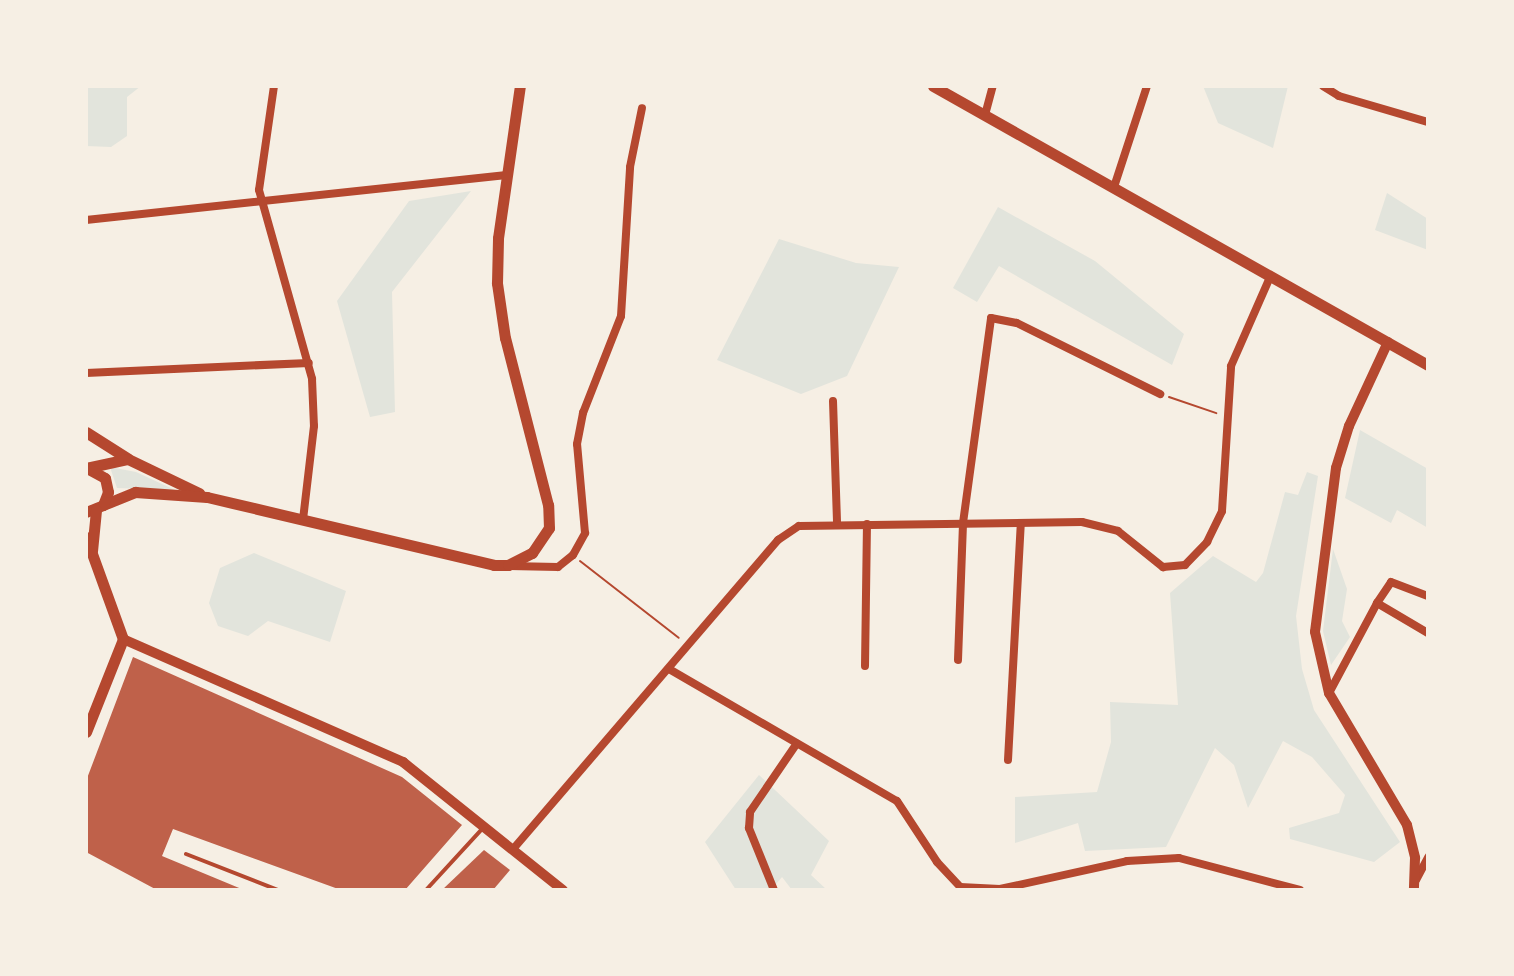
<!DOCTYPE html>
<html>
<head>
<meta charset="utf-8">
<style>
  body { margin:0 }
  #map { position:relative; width:1514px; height:976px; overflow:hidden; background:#f6efe4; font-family:"Sofia Sans Condensed",sans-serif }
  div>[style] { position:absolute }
  .green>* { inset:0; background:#e2e4dc }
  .building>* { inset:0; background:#bf614a }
  .path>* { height:2px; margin:-1px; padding:0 1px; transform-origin:1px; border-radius:1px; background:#b5482f }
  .service>* { height:4px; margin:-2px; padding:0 2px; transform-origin:2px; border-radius:2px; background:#b5482f }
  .minor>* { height:8px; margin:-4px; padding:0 4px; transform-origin:4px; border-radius:4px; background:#b5482f }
  .tertiary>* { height:10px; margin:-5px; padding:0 5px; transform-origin:5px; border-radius:5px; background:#b5482f }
  .secondary>* { height:11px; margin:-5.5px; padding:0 5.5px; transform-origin:5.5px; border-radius:5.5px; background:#b5482f }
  span { translate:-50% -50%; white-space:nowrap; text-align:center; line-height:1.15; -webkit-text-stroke:6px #f6efe4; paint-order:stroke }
  .frame { position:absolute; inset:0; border:88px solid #f6efe4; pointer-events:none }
</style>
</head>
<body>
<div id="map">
  <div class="green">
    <div style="clip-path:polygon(86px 86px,141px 86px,127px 97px,127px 136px,111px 147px,86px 146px)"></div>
    <div style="clip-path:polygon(1203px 86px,1288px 86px,1273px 148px,1218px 123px)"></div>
    <div style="clip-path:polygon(471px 191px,392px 292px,395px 412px,370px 417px,337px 301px,409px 201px)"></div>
    <div style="clip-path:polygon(1387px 193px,1428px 219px,1428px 250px,1375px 230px)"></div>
    <div style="clip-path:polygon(998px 207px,1095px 261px,1184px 334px,1172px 365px,999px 266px,977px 302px,953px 288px)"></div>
    <div style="clip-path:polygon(779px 239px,856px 263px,899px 267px,847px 376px,801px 394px,717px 360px)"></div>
    <div style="clip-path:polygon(1360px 430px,1428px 469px,1428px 528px,1397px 510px,1391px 523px,1345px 498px)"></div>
    <div style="clip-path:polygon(110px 467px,136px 472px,175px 490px,117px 488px)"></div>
    <div style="clip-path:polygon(1307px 472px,1318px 476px,1296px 616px,1302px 669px,1314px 710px,1400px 842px,1374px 862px,1290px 839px,1289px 828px,1339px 813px,1345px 795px,1312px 757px,1283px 741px,1248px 808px,1234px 765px,1215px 748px,1166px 847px,1085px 851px,1078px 823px,1015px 843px,1015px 797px,1097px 792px,1111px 742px,1110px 702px,1178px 705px,1170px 593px,1213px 556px,1256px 582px,1263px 573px,1285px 492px,1298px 495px)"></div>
    <div style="clip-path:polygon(1333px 549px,1347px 589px,1342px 621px,1350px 637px,1331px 665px,1323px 631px)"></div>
    <div style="clip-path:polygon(254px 553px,346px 591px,330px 642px,268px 621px,248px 636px,218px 626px,209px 603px,220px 568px)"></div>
    <div style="clip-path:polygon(759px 775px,829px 841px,811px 875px,827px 890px,792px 890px,782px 877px,771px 890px,736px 890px,705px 842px)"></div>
  </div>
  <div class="building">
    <div style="clip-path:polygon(133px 657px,402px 777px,462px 825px,405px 890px,341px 890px,173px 829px,162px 856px,244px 890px,157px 890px,86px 852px,86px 781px)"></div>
    <div style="clip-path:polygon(484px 850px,510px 870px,493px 890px,442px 890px)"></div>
  </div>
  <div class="path">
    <div style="left:1169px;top:397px;width:50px;rotate:18.8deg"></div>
    <div style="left:580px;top:561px;width:125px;rotate:37.9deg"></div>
  </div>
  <div class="service">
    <div style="left:186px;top:854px;width:99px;rotate:21.4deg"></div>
    <div style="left:426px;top:890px;width:86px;rotate:-47.4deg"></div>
  </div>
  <div class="minor">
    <div style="left:274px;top:86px;width:105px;rotate:98.2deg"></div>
    <div style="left:259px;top:190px;width:196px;rotate:74.3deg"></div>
    <div style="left:312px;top:379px;width:47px;rotate:87.6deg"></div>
    <div style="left:314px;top:426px;width:95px;rotate:96.7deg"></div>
    <div style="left:1323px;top:86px;width:19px;rotate:32deg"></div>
    <div style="left:1339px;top:96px;width:93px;rotate:16.3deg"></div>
    <div style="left:985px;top:115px;width:30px;rotate:-75deg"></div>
    <div style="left:1114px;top:187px;width:106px;rotate:-71.9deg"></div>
    <div style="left:86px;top:220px;width:423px;rotate:-6.1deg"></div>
    <div style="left:86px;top:373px;width:223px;rotate:-2.6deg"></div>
    <div style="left:833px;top:401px;width:123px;rotate:88.1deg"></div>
    <div style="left:509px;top:566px;width:49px;rotate:1.2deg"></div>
    <div style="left:558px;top:567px;width:19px;rotate:-39deg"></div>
    <div style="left:573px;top:555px;width:25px;rotate:-61deg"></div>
    <div style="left:585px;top:533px;width:89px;rotate:-95.1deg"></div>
    <div style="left:577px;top:444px;width:32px;rotate:-79deg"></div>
    <div style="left:583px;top:413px;width:104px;rotate:-68.6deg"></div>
    <div style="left:621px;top:316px;width:149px;rotate:-86.5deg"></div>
    <div style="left:630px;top:167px;width:60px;rotate:-78.5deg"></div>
    <div style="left:1377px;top:603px;width:25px;rotate:-56deg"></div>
    <div style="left:1391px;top:582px;width:40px;rotate:21deg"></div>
    <div style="left:958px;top:660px;width:137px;rotate:-87.9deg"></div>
    <div style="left:963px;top:523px;width:207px;rotate:-82.2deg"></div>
    <div style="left:991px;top:318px;width:26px;rotate:11deg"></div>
    <div style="left:1017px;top:323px;width:160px;rotate:26.4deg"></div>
    <div style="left:865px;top:666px;width:142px;rotate:-89.2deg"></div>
    <div style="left:669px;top:669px;width:263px;rotate:30.1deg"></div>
    <div style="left:897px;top:801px;width:73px;rotate:56.7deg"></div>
    <div style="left:937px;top:862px;width:34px;rotate:47deg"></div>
    <div style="left:960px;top:887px;width:40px;rotate:2.9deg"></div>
    <div style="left:1000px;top:889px;width:130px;rotate:-12.4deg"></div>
    <div style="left:1127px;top:861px;width:52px;rotate:-3.3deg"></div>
    <div style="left:1179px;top:858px;width:125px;rotate:14.8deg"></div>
    <div style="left:1329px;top:693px;width:102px;rotate:-61.9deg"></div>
    <div style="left:1377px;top:603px;width:59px;rotate:30.5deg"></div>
    <div style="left:1008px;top:760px;width:237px;rotate:-86.9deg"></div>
    <div style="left:514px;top:848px;width:406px;rotate:-49.4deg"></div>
    <div style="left:778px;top:540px;width:25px;rotate:-34deg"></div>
    <div style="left:799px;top:526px;width:283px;rotate:-0.8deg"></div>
    <div style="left:1082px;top:522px;width:37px;rotate:14deg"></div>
    <div style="left:1118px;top:531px;width:58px;rotate:38.7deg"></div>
    <div style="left:1163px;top:567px;width:22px;rotate:-5deg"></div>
    <div style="left:1185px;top:565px;width:32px;rotate:-46deg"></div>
    <div style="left:1207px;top:542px;width:34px;rotate:-64deg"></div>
    <div style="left:1222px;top:511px;width:145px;rotate:-86.4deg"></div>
    <div style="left:1231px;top:366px;width:99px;rotate:-66.3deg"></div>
    <div style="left:1416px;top:880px;width:26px;rotate:-62deg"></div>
    <div style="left:774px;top:890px;width:67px;rotate:-112deg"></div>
    <div style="left:749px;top:828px;width:16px;rotate:-86deg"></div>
    <div style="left:750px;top:812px;width:83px;rotate:-55.7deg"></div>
  </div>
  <div class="tertiary">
    <div style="left:1388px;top:342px;width:93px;rotate:114.9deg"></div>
    <div style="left:1349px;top:426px;width:44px;rotate:107.2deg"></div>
    <div style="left:1336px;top:468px;width:165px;rotate:97.3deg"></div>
    <div style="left:1315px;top:632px;width:63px;rotate:77.1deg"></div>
    <div style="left:1329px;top:693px;width:153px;rotate:59.4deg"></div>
    <div style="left:1407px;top:825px;width:34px;rotate:76deg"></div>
    <div style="left:1415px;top:858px;width:32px;rotate:92deg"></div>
    <div style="left:123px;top:639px;width:306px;rotate:23.7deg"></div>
    <div style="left:403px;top:762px;width:205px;rotate:38.7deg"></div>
  </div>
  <div class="secondary">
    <div style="left:933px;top:86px;width:568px;rotate:29.41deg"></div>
    <div style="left:86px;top:432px;width:49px;rotate:32.4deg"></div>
    <div style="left:86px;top:468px;width:43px;rotate:-12.1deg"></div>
    <div style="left:128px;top:459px;width:79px;rotate:25.6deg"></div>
    <div style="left:103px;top:505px;width:35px;rotate:-22deg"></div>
    <div style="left:135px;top:492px;width:72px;rotate:4deg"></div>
    <div style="left:207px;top:497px;width:295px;rotate:13.3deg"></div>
    <div style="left:494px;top:565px;width:14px"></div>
    <div style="left:508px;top:565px;width:27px;rotate:-27deg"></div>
    <div style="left:532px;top:553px;width:30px;rotate:-56deg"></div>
    <div style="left:549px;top:528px;width:23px;rotate:-92deg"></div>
    <div style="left:548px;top:505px;width:172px;rotate:-104.4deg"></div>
    <div style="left:505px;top:338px;width:56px;rotate:-98.3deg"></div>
    <div style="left:497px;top:283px;width:45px;rotate:-88.7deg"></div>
    <div style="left:498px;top:238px;width:154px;rotate:-81.8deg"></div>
    <div style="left:86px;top:512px;width:18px;rotate:-22deg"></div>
    <div style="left:103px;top:505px;width:14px;rotate:-69deg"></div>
    <div style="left:108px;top:492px;width:14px;rotate:-102deg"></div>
    <div style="left:105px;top:478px;width:21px;rotate:-151deg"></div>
    <div style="left:86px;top:537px;width:109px;rotate:70.1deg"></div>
    <div style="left:123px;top:639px;width:100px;rotate:111.7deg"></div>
    <div style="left:92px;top:551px;width:41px;rotate:-84.4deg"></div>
  </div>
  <div class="frame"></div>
</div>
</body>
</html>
